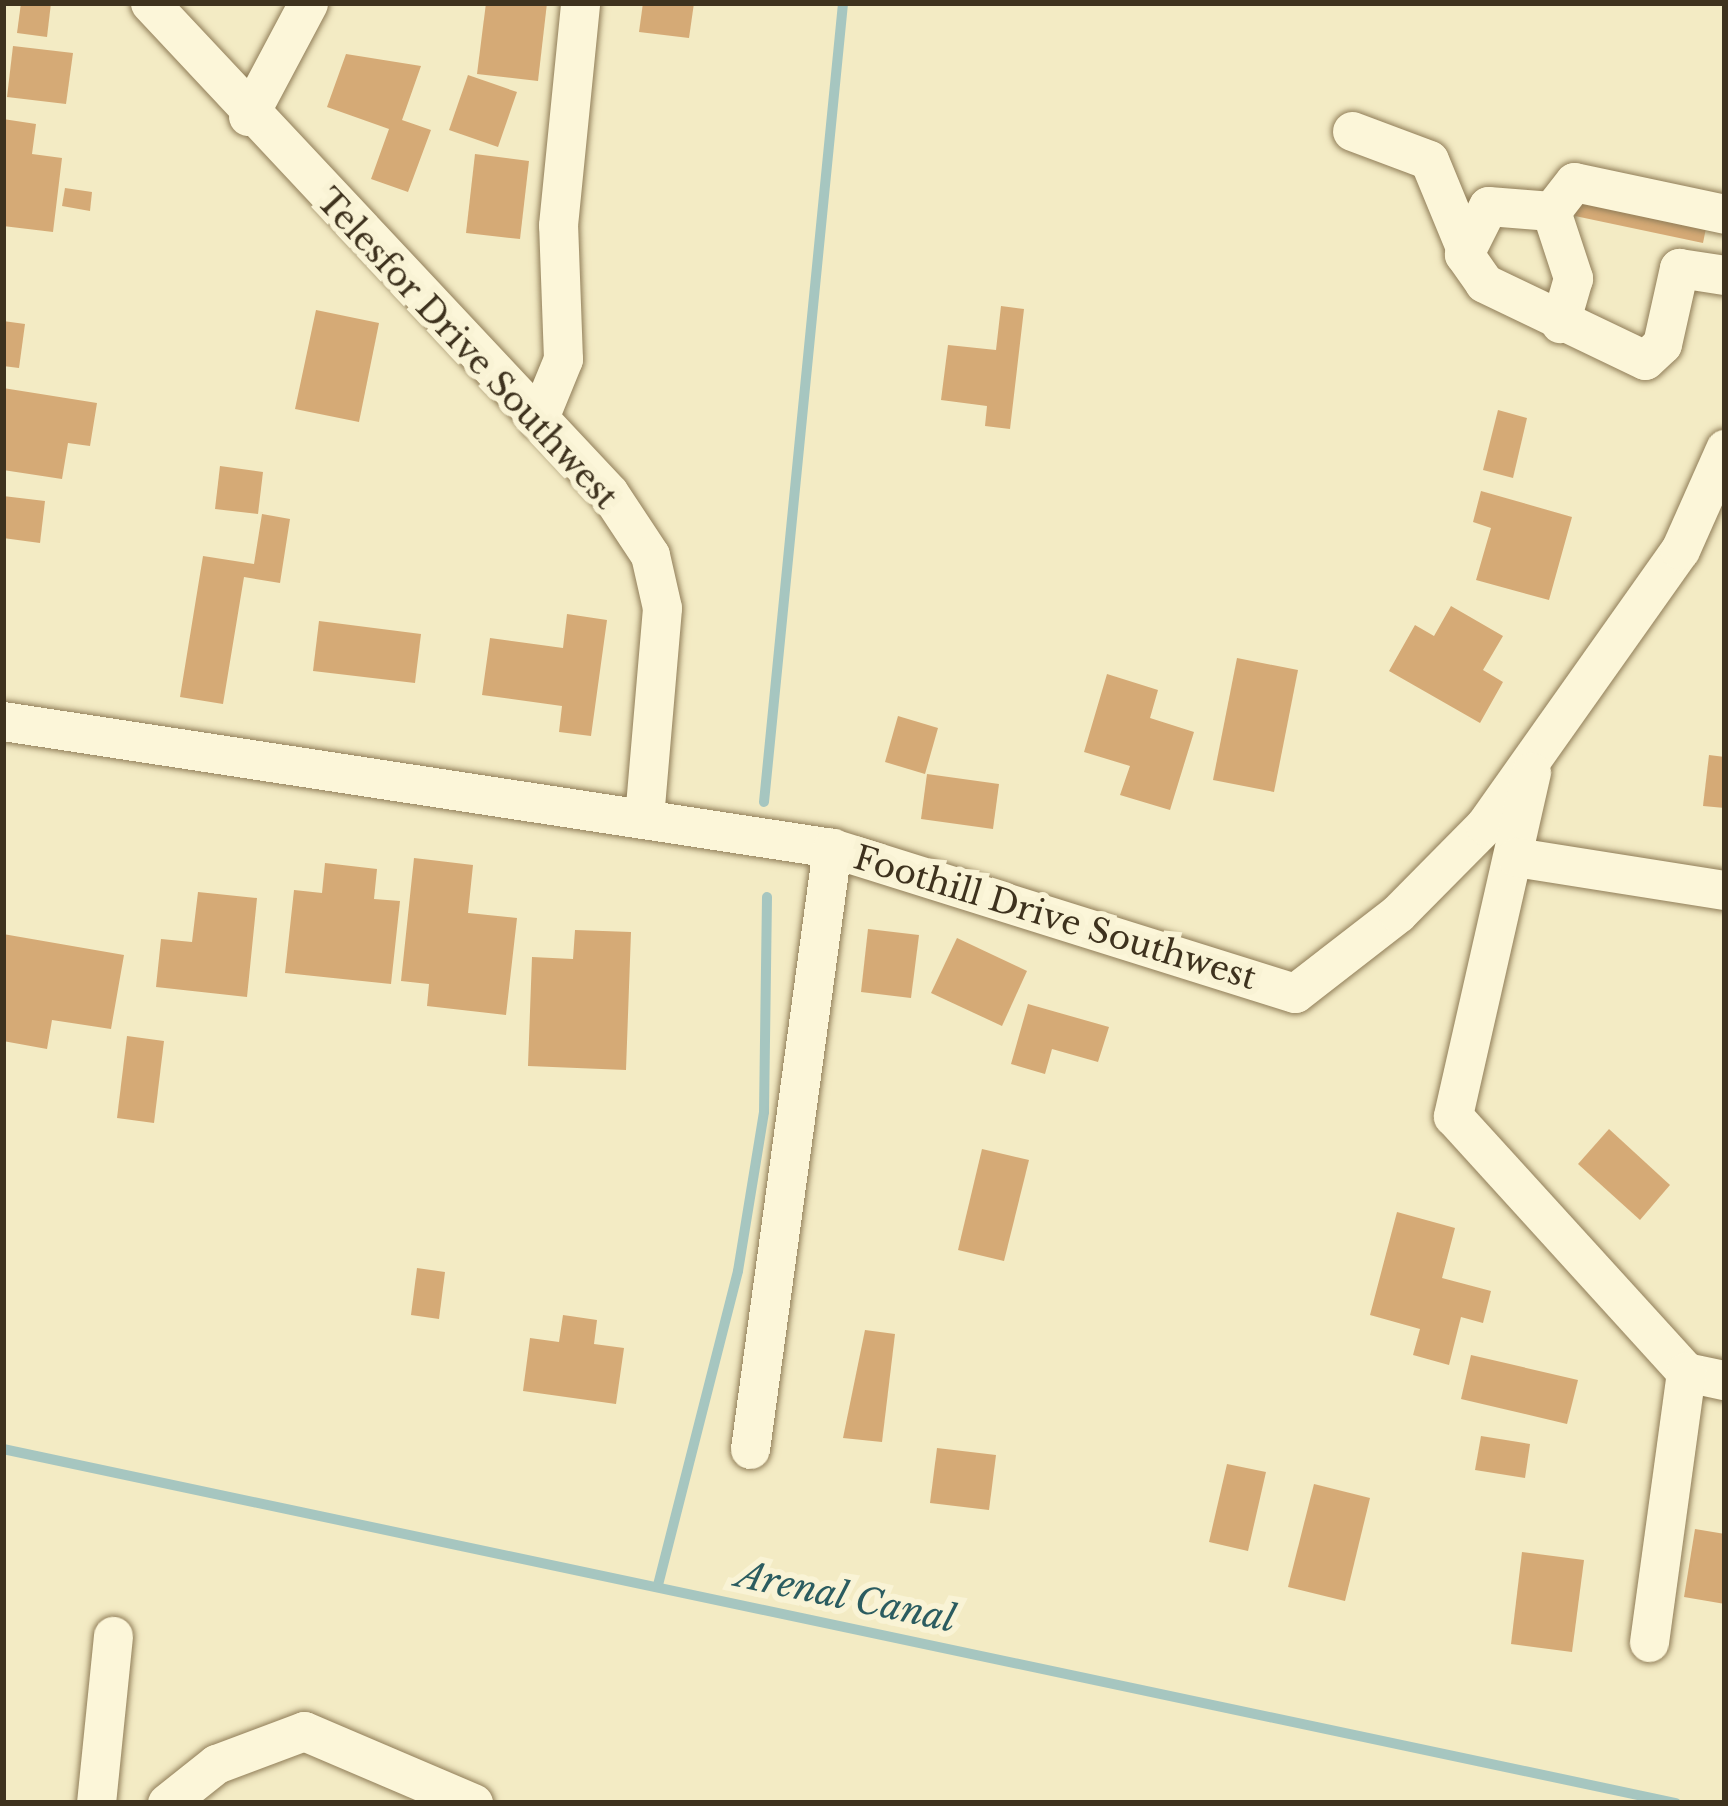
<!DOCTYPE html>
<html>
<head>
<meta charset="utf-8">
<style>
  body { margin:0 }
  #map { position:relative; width:1728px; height:1806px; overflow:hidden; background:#f3ebc4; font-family:"Libre Baskerville",serif }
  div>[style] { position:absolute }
  .stream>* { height:10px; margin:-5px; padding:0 5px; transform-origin:5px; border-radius:5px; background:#a6c6c0 }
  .building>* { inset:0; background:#d5aa76 }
  .roads { filter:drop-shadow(0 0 3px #907d58) drop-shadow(0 0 3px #907d58) }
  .minor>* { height:39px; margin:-19.5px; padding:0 19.5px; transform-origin:19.5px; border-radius:19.5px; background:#fcf6d9 }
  span { translate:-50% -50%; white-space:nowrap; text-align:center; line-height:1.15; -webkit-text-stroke:12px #f9f3d5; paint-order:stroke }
  .street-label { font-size:33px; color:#3e321e }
  .water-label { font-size:36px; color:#2b5c60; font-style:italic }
  .frame { position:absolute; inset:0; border:6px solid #3e321e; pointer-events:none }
</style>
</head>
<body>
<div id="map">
  <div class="stream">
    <div style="left:764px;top:802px;width:803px;rotate:-84.35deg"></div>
    <div style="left:3px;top:1449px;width:1710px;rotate:11.95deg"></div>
    <div style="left:658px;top:1585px;width:324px;rotate:-75.7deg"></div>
    <div style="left:738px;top:1271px;width:161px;rotate:-80.7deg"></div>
    <div style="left:764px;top:1112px;width:215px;rotate:-89.2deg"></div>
  </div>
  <div class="building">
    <div style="clip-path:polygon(21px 3px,51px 3px,47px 37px,17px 33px)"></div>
    <div style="clip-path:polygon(486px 3px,547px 3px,538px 81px,477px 74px)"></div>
    <div style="clip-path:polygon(643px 3px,694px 3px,689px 38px,639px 32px)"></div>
    <div style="clip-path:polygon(13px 46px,73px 53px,66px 104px,7px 97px)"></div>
    <div style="clip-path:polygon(346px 54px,421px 66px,402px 120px,431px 130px,408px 192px,371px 179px,389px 129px,327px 107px)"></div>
    <div style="clip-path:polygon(468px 75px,517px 92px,498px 147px,449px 130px)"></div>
    <div style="clip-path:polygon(3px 119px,36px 124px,32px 154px,62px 158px,53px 232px,3px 226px)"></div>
    <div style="clip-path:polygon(475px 154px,529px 161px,520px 239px,466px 233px)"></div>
    <div style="clip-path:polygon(65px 188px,92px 192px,90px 211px,62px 206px)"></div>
    <div style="clip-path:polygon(1580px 190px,1708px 218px,1703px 243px,1575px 216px)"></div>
    <div style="clip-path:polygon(1001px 306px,1024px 309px,1010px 429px,985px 426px,987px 406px,941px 400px,948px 345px,996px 350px)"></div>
    <div style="clip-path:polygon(316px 310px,379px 323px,359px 422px,295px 409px)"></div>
    <div style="clip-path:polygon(3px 321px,25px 324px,19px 368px,3px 366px)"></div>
    <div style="clip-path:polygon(3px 388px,97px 403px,90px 446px,68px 443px,62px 479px,3px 470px)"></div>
    <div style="clip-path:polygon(1498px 410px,1527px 418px,1513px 478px,1483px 470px)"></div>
    <div style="clip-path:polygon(220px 466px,263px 472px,258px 514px,215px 509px)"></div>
    <div style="clip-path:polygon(1481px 491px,1572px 517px,1549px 600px,1476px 580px,1491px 528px,1473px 522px)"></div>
    <div style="clip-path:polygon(3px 496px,45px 501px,40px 543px,3px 538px)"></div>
    <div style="clip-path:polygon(262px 514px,290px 519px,280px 583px,244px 577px,223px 704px,180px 697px,203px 556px,254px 564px)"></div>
    <div style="clip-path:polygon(1451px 606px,1503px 636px,1483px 670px,1503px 682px,1480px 723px,1389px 671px,1415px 625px,1434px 636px)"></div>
    <div style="clip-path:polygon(567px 614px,607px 620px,591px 736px,559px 732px,562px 706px,482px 695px,490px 638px,563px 648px)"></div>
    <div style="clip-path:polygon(319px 621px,421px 634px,415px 683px,313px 671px)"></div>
    <div style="clip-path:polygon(1237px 658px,1298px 670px,1274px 792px,1213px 780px)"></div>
    <div style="clip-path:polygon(1107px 674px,1158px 690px,1150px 718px,1194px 732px,1170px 810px,1120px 795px,1130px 766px,1084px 752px)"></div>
    <div style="clip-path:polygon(898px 716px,938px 728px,925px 774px,885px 762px)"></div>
    <div style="clip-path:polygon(1709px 755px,1725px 757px,1725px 808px,1703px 806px)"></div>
    <div style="clip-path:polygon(927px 774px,999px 784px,993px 829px,921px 819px)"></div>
    <div style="clip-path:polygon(414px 858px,473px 865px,468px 913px,517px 918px,506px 1015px,427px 1006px,429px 984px,401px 981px)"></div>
    <div style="clip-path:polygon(325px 863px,377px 869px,374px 899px,400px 901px,391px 984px,285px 973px,294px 890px,322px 893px)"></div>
    <div style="clip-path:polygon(198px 892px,257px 898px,247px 997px,156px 987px,161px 939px,192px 942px)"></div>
    <div style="clip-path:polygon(868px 929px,919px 935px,911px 998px,861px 992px)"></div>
    <div style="clip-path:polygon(575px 930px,631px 932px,626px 1070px,528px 1066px,532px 957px,573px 959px)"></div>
    <div style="clip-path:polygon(3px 934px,124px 955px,111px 1029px,52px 1020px,47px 1049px,3px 1041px)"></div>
    <div style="clip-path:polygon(957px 938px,1027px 971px,1002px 1026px,931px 993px)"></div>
    <div style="clip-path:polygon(1028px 1004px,1109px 1027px,1098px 1062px,1052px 1049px,1045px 1074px,1011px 1064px)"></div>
    <div style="clip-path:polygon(127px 1036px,164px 1041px,154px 1123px,117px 1118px)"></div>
    <div style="clip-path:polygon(1609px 1129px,1670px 1185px,1640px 1220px,1578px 1164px)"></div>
    <div style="clip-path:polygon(982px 1149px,1029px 1160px,1004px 1261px,958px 1250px)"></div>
    <div style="clip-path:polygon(1397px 1212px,1455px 1228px,1442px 1278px,1491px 1291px,1483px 1323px,1461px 1317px,1449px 1365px,1413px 1355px,1420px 1329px,1370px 1315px)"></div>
    <div style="clip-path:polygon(417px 1268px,445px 1272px,439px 1319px,411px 1315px)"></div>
    <div style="clip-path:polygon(563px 1315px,597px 1320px,594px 1344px,624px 1348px,616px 1404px,523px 1391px,530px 1338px,559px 1342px)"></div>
    <div style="clip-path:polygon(865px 1330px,895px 1334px,882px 1442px,843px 1438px)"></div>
    <div style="clip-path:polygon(1471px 1355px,1578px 1380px,1567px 1424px,1461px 1399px)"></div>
    <div style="clip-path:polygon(1481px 1436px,1530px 1444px,1525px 1478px,1475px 1470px)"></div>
    <div style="clip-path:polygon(937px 1448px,996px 1455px,989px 1510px,930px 1503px)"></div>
    <div style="clip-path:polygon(1227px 1464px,1266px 1472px,1248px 1551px,1209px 1542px)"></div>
    <div style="clip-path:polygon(1314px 1484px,1370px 1498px,1345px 1601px,1288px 1587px)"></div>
    <div style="clip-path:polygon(1695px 1529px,1725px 1534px,1725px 1604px,1684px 1597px)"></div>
    <div style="clip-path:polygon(1522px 1552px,1584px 1560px,1572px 1652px,1511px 1644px)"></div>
  </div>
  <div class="roads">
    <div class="minor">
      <div style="left:150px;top:3px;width:671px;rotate:46.87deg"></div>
      <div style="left:609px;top:493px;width:74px;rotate:56.5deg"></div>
      <div style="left:650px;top:555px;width:54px;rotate:77.2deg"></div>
      <div style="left:662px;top:608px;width:211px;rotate:94.9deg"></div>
      <div style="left:248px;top:116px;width:128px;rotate:-62deg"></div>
      <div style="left:1352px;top:131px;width:82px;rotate:20.6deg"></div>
      <div style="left:1429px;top:160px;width:92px;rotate:67.6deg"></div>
      <div style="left:1551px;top:211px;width:71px;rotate:71.8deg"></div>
      <div style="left:1573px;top:278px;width:47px;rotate:106.1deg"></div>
      <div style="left:1725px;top:214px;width:154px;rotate:-168deg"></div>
      <div style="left:1574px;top:182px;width:37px;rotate:128deg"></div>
      <div style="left:1551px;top:211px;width:63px;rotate:-175.5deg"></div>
      <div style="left:1488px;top:206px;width:54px;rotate:116.6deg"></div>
      <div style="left:1464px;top:254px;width:35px;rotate:55deg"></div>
      <div style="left:1484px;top:283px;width:178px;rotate:25.6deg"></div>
      <div style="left:1645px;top:360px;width:23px;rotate:-43deg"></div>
      <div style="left:1662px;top:344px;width:78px;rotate:-77.4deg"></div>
      <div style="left:1679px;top:268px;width:47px;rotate:8.7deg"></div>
      <div style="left:538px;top:420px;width:66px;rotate:-67.7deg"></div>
      <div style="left:563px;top:359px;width:134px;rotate:-92.1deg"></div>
      <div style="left:558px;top:225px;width:223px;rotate:-84.3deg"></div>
      <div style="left:3px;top:721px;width:839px;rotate:8.71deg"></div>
      <div style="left:832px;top:848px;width:485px;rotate:17.4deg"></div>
      <div style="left:1295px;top:993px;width:130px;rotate:-37.8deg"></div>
      <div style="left:1398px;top:913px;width:124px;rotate:-45.3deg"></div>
      <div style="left:1485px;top:825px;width:337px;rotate:-54.7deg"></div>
      <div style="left:1680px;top:550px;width:111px;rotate:-66deg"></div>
      <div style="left:1531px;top:772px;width:353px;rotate:102.8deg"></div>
      <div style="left:1453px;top:1116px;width:346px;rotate:47.7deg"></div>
      <div style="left:1686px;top:1372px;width:40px;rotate:12deg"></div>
      <div style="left:1516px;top:857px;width:212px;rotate:9deg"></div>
      <div style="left:750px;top:1449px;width:607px;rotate:-82.23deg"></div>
      <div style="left:1649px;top:1642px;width:273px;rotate:-82.2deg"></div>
      <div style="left:96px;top:1803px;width:168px;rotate:-84.2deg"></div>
      <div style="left:167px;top:1803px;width:63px;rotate:-38.5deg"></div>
      <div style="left:216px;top:1764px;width:94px;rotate:-20.6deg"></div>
      <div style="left:304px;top:1731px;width:184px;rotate:23.1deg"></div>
    </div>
  </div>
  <div class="street-label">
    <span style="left:467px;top:349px;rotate:47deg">Telesfor Drive Southwest</span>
    <span style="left:1055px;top:918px;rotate:17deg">Foothill Drive Southwest</span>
  </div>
  <div class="water-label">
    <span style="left:846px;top:1597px;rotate:12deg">Arenal Canal</span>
  </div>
  <div class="frame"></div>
</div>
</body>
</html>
